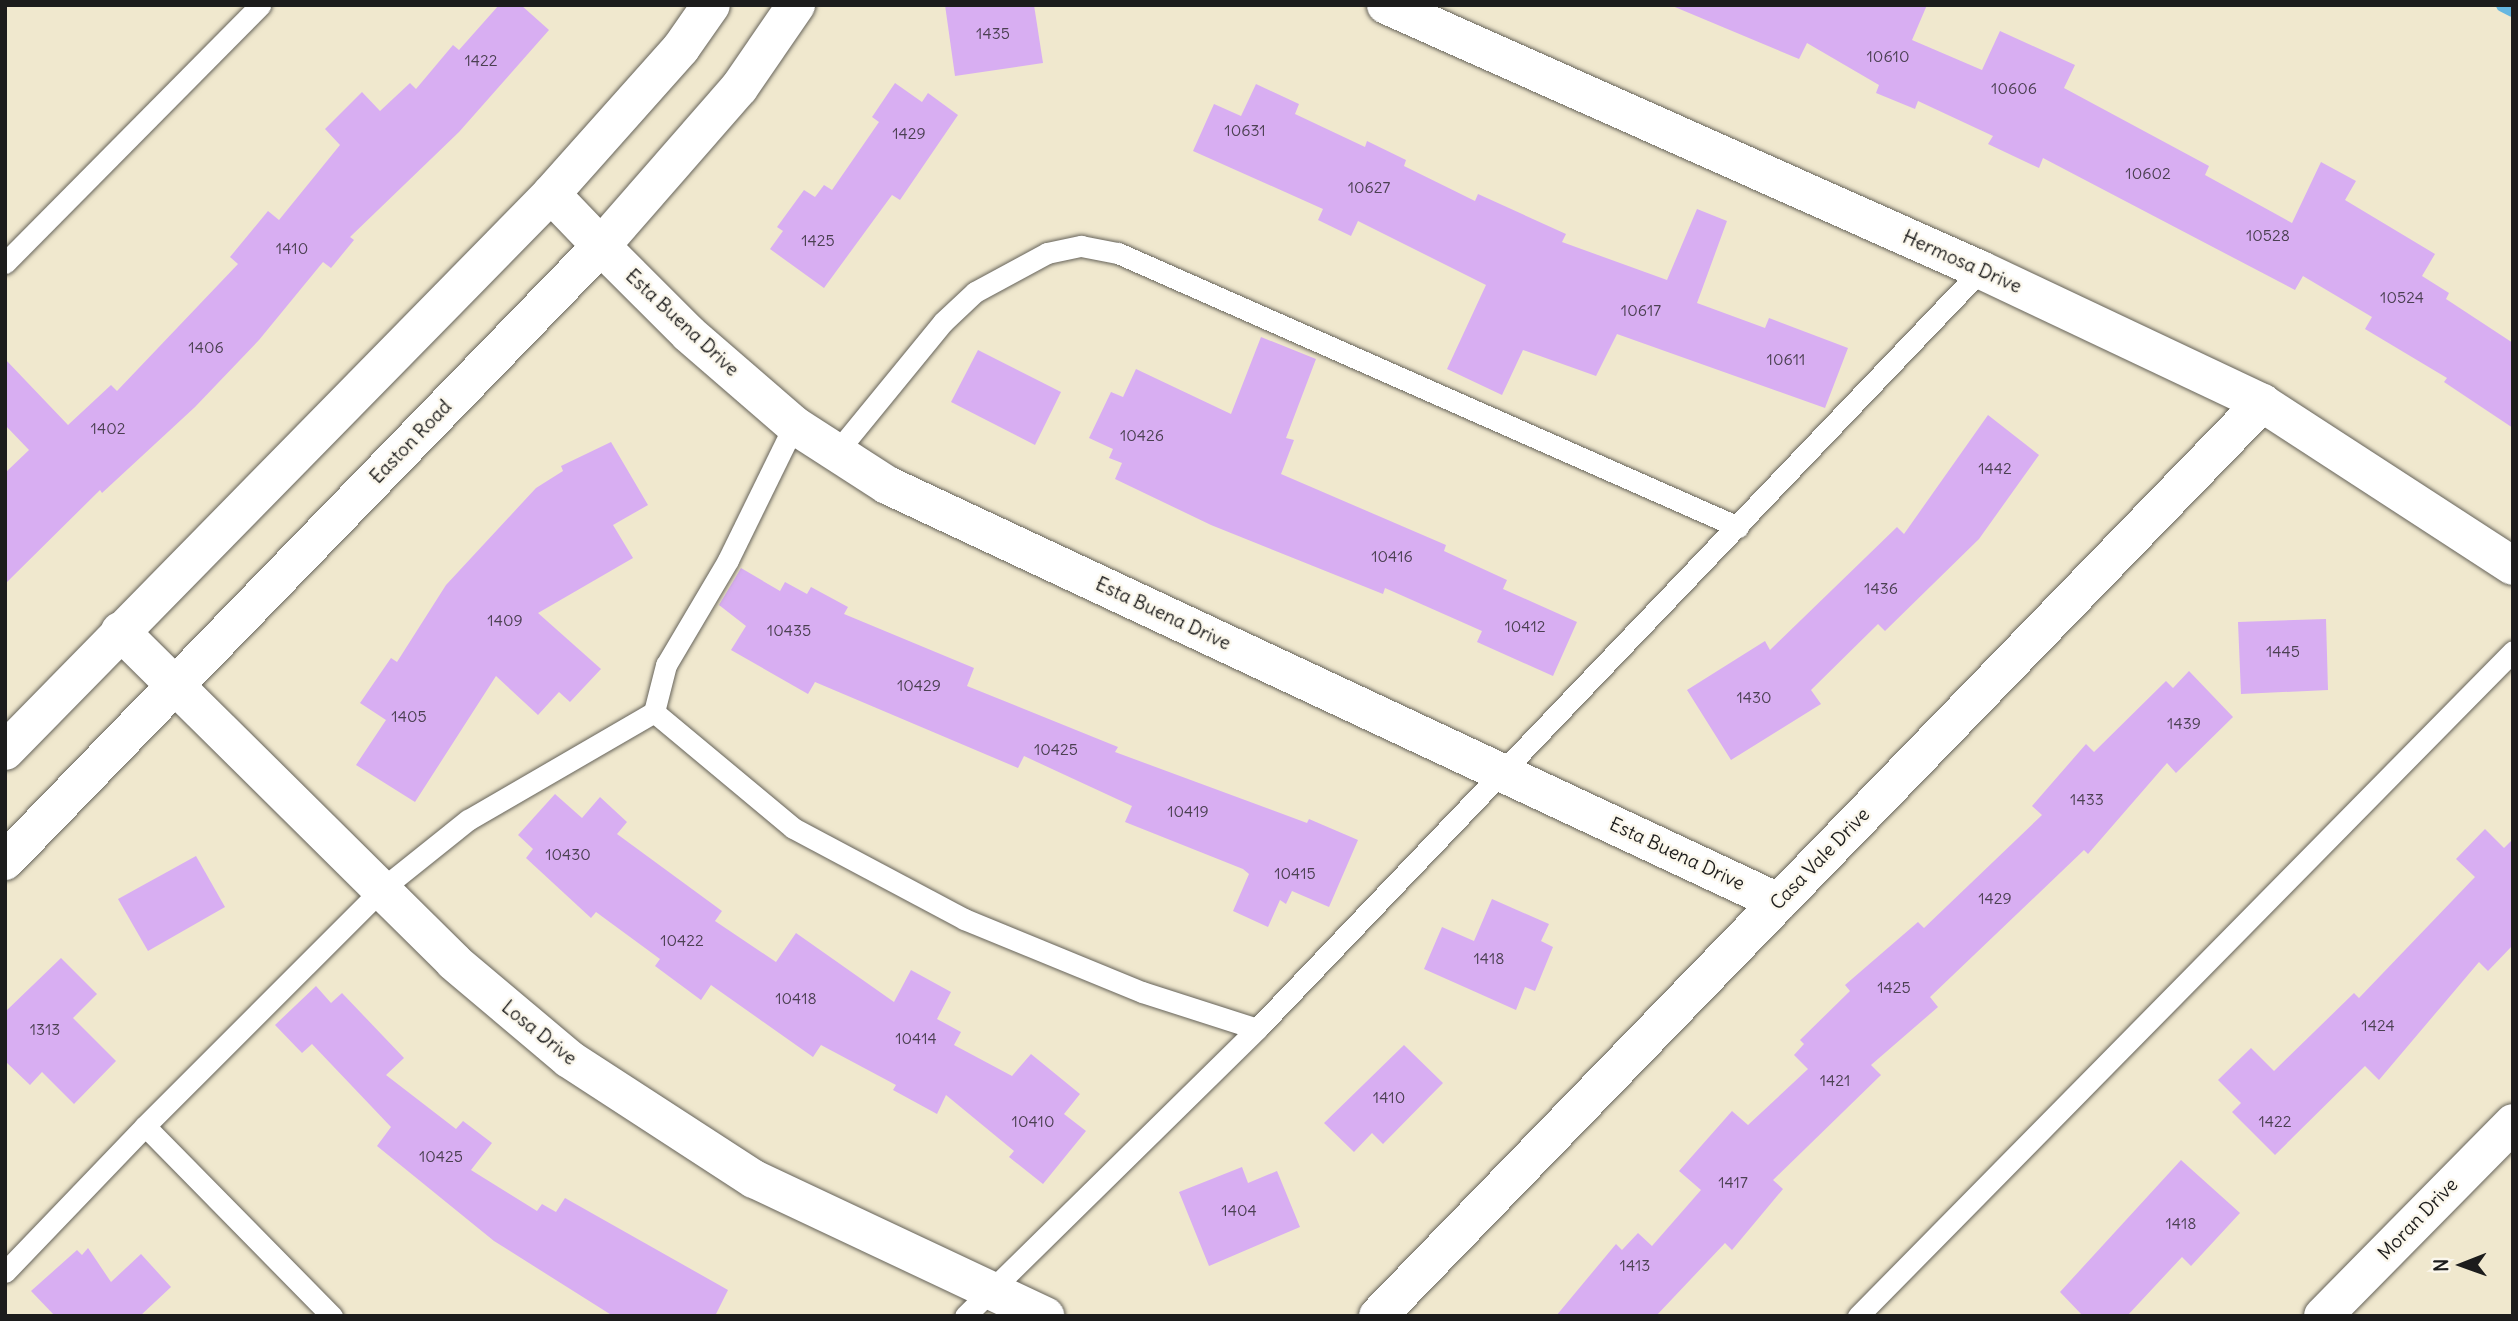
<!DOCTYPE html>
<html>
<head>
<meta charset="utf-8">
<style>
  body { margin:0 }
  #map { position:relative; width:2518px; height:1321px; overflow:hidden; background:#f0e8ce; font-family:Delius,sans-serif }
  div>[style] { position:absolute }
  .stream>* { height:14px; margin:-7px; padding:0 7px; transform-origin:7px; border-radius:7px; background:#66b7e1 }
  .building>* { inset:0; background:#d8aef2 }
  .roads { filter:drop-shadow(0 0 2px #66635a) drop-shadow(0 0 2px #66635a) }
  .lane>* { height:21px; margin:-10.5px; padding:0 10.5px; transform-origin:10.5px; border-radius:10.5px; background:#fff }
  .street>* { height:38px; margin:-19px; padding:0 19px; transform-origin:19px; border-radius:19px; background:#fff }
  .secondary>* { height:38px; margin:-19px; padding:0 19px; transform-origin:19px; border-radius:19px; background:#fff }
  span { translate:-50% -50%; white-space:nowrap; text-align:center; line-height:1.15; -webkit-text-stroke:5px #fbf7ec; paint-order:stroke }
  .number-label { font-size:16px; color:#4b4052 }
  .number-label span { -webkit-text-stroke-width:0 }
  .street-label { font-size:19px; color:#1c1c1c }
  .frame { position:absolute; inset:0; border:7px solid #1c1c1c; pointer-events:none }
  .north { position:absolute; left:2427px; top:1230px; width:70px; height:70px; -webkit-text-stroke:5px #fbf7ec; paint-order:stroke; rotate:269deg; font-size:19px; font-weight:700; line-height:28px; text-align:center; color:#1c1c1c }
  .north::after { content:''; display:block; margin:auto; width:24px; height:32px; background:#1c1c1c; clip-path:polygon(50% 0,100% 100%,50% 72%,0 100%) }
</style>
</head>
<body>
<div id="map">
  <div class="stream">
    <div style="left:2503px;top:5px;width:11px;rotate:27deg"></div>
  </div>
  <div class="building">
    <div style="clip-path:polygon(499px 5px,521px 5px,549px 30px,459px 132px,350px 237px,354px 240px,331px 268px,323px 262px,259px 340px,195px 407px,102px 493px,100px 490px,5px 584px,5px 473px,29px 450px,5px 425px,5px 359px,68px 425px,111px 385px,117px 391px,238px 264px,230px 257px,268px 211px,279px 220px,340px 145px,325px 129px,362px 92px,380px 111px,410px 83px,416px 89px,453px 45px,459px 50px)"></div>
    <div style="clip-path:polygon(945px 5px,1034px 5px,1043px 63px,955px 76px)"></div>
    <div style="clip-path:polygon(1670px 5px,1927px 5px,1912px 40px,1982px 70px,2000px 31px,2075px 65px,2064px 88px,2209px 166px,2205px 175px,2292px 223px,2321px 162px,2356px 181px,2345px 200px,2435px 254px,2422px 276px,2449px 293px,2446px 299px,2513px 343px,2513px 428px,2444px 382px,2447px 378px,2365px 329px,2372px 317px,2303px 276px,2295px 290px,2043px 158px,2039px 168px,1988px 144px,1993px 136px,1918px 101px,1915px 109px,1876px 93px,1879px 85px,1807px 43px,1799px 59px)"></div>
    <div style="clip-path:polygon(895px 83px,922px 102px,928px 93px,958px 115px,900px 200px,892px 195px,824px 288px,770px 249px,783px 231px,777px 227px,804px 190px,815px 197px,824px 185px,832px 190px,879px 122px,872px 117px)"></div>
    <div style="clip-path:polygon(1256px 84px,1299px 104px,1295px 114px,1365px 147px,1367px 141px,1406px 160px,1404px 166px,1475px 201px,1478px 194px,1566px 234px,1562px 242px,1667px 280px,1697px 209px,1727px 221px,1697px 303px,1765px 328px,1769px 318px,1848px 348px,1825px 408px,1617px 334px,1596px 376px,1523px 350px,1502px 395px,1447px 369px,1486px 285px,1358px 221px,1351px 236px,1318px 220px,1323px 209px,1193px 151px,1214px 104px,1241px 116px)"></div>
    <div style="clip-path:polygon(1261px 337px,1316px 359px,1286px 438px,1294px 440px,1281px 474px,1446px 545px,1444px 551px,1507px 580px,1503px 589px,1577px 622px,1553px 676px,1477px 642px,1482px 631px,1385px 588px,1383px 594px,1211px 525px,1115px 479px,1122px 463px,1109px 458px,1113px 449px,1089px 438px,1111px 392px,1123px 397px,1136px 369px,1231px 414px)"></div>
    <div style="clip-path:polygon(978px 350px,1061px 392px,1035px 445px,951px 402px)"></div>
    <div style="clip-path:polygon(1988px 415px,2039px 455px,1979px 539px,1885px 631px,1878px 624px,1811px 690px,1821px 704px,1731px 760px,1687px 690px,1765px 641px,1770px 650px,1897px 527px,1904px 534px)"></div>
    <div style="clip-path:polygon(611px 442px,648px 505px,613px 525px,633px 558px,538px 613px,601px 669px,570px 702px,559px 692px,538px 715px,496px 676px,415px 802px,356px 765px,386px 720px,360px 703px,391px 658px,397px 662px,446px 585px,536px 488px,563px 471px,561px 466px)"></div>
    <div style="clip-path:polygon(741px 568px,780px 591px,785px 582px,807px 594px,811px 587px,848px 607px,844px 614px,974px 668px,967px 686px,1118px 747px,1115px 752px,1307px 823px,1309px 819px,1358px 840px,1329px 907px,1292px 891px,1286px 904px,1280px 900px,1268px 927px,1233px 911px,1249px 874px,1243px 869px,1125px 822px,1132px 806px,1024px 756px,1018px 768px,815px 682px,808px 694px,731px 650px,746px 626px,719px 605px)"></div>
    <div style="clip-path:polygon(2326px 619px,2328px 690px,2241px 694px,2238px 622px)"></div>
    <div style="clip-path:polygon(2189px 671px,2233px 717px,2176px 773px,2167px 763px,2088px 854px,2084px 850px,1930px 997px,1938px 1007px,1871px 1065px,1881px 1075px,1773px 1180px,1783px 1189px,1732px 1250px,1725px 1243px,1656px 1316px,1556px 1316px,1616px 1244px,1622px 1250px,1638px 1233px,1652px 1246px,1701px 1190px,1679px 1171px,1732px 1111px,1748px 1125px,1808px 1069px,1794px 1055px,1804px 1044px,1800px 1040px,1850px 991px,1845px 985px,1918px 922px,1924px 928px,2042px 815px,2032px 806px,2086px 744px,2094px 752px,2166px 681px,2173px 688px)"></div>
    <div style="clip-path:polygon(555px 794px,582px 818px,600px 797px,627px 822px,617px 834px,722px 911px,715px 921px,776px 962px,796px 933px,894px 1002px,911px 970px,951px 992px,937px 1019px,961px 1032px,954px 1045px,1012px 1076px,1031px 1054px,1080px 1094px,1064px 1114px,1086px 1131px,1043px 1184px,1009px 1157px,1014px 1151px,946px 1095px,937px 1114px,893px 1090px,896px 1085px,821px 1045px,813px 1057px,711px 985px,701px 1000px,655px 966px,660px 959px,596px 912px,591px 918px,526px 858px,533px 849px,518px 835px)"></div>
    <div style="clip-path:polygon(2485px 829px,2504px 848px,2513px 839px,2513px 945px,2488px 971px,2479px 962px,2379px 1080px,2365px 1066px,2275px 1155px,2232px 1112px,2241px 1103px,2218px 1080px,2251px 1048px,2274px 1071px,2354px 993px,2359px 998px,2475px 877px,2456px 859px)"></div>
    <div style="clip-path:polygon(196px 856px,225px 907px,148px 951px,118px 899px)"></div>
    <div style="clip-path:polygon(1492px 899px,1549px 924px,1541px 941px,1553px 947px,1535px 991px,1525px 987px,1516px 1010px,1424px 969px,1442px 927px,1474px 941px)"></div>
    <div style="clip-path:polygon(61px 958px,97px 994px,73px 1018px,116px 1061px,74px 1104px,42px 1072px,30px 1085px,5px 1061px,5px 1012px)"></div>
    <div style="clip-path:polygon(316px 986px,331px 1003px,342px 993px,404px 1058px,386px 1075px,456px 1129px,463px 1121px,492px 1143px,471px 1170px,537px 1211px,542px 1204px,556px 1212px,565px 1198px,728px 1290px,715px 1316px,613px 1316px,494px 1241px,377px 1146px,391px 1127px,312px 1044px,302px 1053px,275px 1025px)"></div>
    <div style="clip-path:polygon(1404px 1045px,1443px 1083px,1383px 1144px,1372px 1133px,1354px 1152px,1324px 1123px)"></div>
    <div style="clip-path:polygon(2181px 1160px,2240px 1213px,2191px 1266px,2182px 1257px,2127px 1316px,2083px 1316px,2060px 1292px)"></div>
    <div style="clip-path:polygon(1242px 1167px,1248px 1183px,1277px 1171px,1300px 1227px,1209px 1266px,1179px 1192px)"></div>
    <div style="clip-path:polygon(88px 1248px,111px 1282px,141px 1254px,171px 1287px,140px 1316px,55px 1316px,31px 1291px,77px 1250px,82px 1255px)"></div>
  </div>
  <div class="roads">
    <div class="lane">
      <div style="left:5px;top:263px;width:363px;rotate:-45.3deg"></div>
      <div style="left:835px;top:454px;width:171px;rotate:-50.7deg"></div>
      <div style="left:943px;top:322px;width:44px;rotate:-43.2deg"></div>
      <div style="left:975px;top:292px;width:82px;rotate:-28.4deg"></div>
      <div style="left:1047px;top:253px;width:35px;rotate:-12deg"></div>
      <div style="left:1081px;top:246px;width:38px;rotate:11deg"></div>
      <div style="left:1118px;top:253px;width:678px;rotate:23.84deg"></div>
      <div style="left:654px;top:712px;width:49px;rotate:-75.7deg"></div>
      <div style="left:666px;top:665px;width:122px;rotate:-59.4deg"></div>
      <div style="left:728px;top:560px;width:150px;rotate:-63.9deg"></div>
      <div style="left:145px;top:1126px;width:337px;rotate:-45deg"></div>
      <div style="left:383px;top:888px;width:109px;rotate:-38.7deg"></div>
      <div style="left:468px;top:820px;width:215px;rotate:-30.1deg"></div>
      <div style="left:654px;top:712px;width:181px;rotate:39.8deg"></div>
      <div style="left:793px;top:828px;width:194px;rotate:28deg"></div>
      <div style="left:964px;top:919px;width:192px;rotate:22.3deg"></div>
      <div style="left:1142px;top:992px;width:121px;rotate:17.8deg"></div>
      <div style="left:5px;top:1272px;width:202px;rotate:-46.2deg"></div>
      <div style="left:145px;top:1126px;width:267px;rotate:45.5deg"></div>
      <div style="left:965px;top:1316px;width:409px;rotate:-44.5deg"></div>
      <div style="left:1257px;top:1029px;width:1049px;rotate:-46.35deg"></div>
      <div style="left:1858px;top:1316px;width:933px;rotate:-45.43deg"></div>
    </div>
    <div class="street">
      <div style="left:1386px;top:5px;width:651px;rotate:24.01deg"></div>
      <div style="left:1981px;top:270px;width:311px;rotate:25.3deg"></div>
      <div style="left:2262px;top:403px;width:299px;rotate:33deg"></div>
      <div style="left:601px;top:246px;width:124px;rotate:45deg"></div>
      <div style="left:689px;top:334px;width:139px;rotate:40.9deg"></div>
      <div style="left:794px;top:425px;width:111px;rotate:32.8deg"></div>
      <div style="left:887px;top:485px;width:984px;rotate:25.08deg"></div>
      <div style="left:120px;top:631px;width:470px;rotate:44.7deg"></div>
      <div style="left:454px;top:962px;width:150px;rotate:40.1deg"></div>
      <div style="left:569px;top:1059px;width:221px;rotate:33deg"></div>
      <div style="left:754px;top:1179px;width:322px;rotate:25.2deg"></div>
      <div style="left:1378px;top:1316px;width:1271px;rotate:-45.92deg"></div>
      <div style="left:2323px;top:1316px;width:271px;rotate:-45.4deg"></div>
    </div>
    <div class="secondary">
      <div style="left:551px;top:194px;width:72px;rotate:46.1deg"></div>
      <div style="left:5px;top:751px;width:780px;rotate:-45.57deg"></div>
      <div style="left:551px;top:194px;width:195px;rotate:-48.3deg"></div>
      <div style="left:681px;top:48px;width:52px;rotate:-55.1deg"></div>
      <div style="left:5px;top:861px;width:856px;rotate:-45.9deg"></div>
      <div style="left:601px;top:246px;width:210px;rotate:-48.9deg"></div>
      <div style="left:739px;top:88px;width:101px;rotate:-55.5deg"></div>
    </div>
  </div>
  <div class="number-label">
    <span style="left:993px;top:33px">1435</span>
    <span style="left:1888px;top:56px">10610</span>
    <span style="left:481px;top:60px">1422</span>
    <span style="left:2014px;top:88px">10606</span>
    <span style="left:1245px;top:130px">10631</span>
    <span style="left:909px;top:133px">1429</span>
    <span style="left:2148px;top:173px">10602</span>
    <span style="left:1369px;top:187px">10627</span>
    <span style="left:2268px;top:235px">10528</span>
    <span style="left:818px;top:240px">1425</span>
    <span style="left:292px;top:248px">1410</span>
    <span style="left:2402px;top:297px">10524</span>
    <span style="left:1641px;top:310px">10617</span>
    <span style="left:206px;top:347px">1406</span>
    <span style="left:1786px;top:359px">10611</span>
    <span style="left:108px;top:428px">1402</span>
    <span style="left:1142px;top:435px">10426</span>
    <span style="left:1995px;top:468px">1442</span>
    <span style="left:1392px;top:556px">10416</span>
    <span style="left:1881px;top:588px">1436</span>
    <span style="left:505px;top:620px">1409</span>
    <span style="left:1525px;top:626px">10412</span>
    <span style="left:789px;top:630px">10435</span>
    <span style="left:2283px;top:651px">1445</span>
    <span style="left:919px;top:685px">10429</span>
    <span style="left:1754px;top:697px">1430</span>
    <span style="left:409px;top:716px">1405</span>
    <span style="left:2184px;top:723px">1439</span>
    <span style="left:1056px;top:749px">10425</span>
    <span style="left:2087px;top:799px">1433</span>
    <span style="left:1188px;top:811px">10419</span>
    <span style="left:568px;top:854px">10430</span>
    <span style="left:1295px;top:873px">10415</span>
    <span style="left:1995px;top:898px">1429</span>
    <span style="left:682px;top:940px">10422</span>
    <span style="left:1489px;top:958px">1418</span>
    <span style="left:1894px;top:987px">1425</span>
    <span style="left:796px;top:998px">10418</span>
    <span style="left:2378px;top:1025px">1424</span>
    <span style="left:45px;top:1029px">1313</span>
    <span style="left:916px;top:1038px">10414</span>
    <span style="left:1835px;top:1080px">1421</span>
    <span style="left:1389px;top:1097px">1410</span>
    <span style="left:1033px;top:1121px">10410</span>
    <span style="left:2275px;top:1121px">1422</span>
    <span style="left:441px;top:1156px">10425</span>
    <span style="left:1733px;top:1182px">1417</span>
    <span style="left:1239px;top:1210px">1404</span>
    <span style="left:2181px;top:1223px">1418</span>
    <span style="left:1635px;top:1265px">1413</span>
  </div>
  <div class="street-label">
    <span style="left:1962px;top:262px;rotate:24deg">Hermosa Drive</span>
    <span style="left:682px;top:323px;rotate:43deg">Esta Buena Drive</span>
    <span style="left:411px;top:442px;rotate:-46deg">Easton Road</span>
    <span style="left:1163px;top:614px;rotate:25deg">Esta Buena Drive</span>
    <span style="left:1677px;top:854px;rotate:25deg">Esta Buena Drive</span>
    <span style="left:1820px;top:859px;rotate:-46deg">Casa Vale Drive</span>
    <span style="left:539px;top:1033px;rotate:39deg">Losa Drive</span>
    <span style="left:2418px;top:1219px;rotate:-46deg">Moran Drive</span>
  </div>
  <div class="frame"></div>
  <div class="north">N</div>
</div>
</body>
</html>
